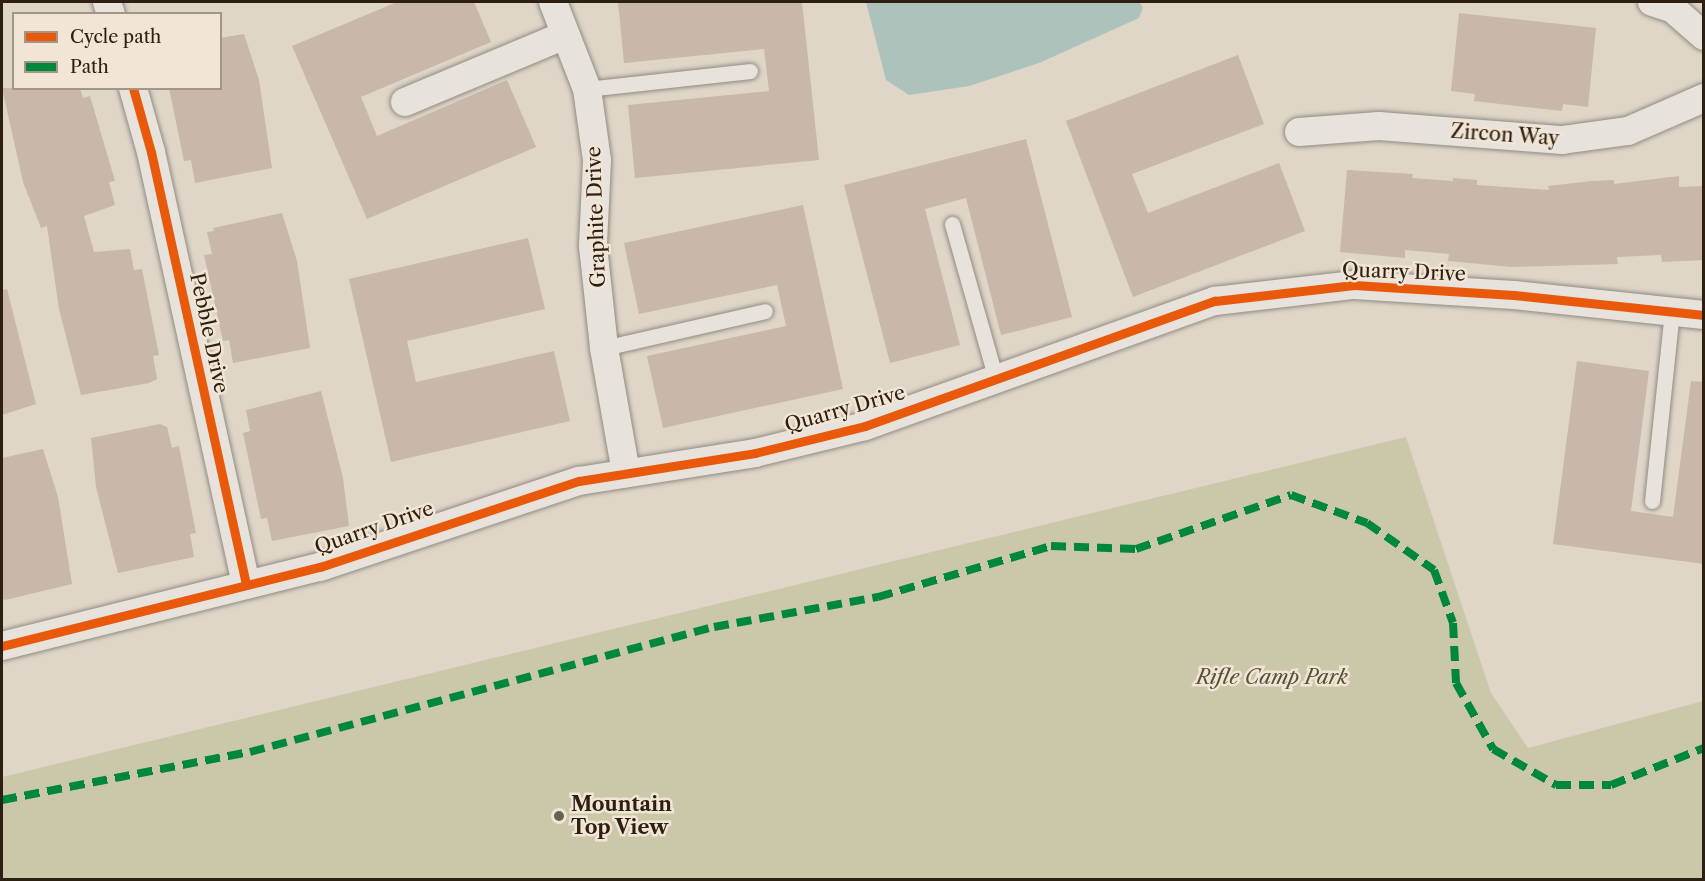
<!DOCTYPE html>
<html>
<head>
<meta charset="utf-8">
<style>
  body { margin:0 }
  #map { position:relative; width:1705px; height:881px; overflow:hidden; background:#dfd6c8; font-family:"Libre Caslon Text",serif }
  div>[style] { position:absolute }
  .green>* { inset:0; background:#cbc8a9 }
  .water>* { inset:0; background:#adc2bb }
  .building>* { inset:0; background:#c8b7aa }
  .roads { filter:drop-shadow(0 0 2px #918b82) drop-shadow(0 0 2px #918b82) }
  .lane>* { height:15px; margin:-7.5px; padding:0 7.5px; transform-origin:7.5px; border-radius:7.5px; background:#e7e2db }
  .street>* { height:28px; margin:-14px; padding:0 14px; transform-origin:14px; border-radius:14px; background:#e7e2db }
  .quiet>* { height:8px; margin-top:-4px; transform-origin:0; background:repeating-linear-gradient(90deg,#00873e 0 15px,transparent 0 23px) }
  .cycleway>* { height:9px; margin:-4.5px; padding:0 4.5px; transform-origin:4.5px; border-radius:4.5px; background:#e8590c }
  .dots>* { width:16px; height:16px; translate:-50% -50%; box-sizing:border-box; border:3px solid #f1e5d5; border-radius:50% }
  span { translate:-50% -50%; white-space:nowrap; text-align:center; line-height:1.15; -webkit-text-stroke:5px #f1e5d5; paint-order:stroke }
  .street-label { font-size:20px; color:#2d2013 }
  .park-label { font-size:20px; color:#574f38; font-style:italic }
  .poi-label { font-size:20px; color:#2d2013; font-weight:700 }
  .left { translate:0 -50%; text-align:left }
  .frame { position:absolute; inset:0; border:3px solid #2d2013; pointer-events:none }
  .legend { position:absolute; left:12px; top:12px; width:210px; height:78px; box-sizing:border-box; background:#f1e5d5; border:2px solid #a39687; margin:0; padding:8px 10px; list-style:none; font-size:18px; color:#2d2013 }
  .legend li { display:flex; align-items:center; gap:12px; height:30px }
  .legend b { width:30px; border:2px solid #a39687 }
</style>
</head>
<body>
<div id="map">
  <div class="green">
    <div style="clip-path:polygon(1406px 437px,1491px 693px,1528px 748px,1703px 701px,1703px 879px,2px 879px,2px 777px)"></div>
  </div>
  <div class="water">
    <div style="clip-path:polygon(866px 2px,1139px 2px,1143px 7px,1139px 18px,1039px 63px,969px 86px,909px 95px,886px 80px)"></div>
  </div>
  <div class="building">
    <div style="clip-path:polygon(397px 2px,474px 2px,491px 42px,361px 97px,377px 136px,507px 80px,536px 147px,367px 219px,292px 46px)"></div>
    <div style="clip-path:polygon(618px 2px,802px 2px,819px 160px,635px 178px,628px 105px,769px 91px,764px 49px,624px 63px)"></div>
    <div style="clip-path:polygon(1459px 13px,1596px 28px,1588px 107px,1563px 104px,1562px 111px,1474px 101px,1475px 94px,1451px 91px)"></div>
    <div style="clip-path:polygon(244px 34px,259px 80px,272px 168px,195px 183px,191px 160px,184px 161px,169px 88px,220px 88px,220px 38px)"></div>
    <div style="clip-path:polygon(1238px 55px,1264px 124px,1132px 174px,1148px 213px,1279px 163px,1305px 231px,1133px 297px,1066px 121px)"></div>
    <div style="clip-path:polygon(2px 88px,80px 88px,83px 98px,90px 96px,115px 181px,109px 182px,115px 205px,84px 216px,94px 252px,130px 249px,134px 270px,142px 269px,159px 355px,153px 356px,157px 379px,149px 383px,81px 395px,59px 309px,47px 226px,41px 228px,23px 182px)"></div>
    <div style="clip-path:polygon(1026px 139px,1072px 317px,1001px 335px,966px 198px,925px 209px,960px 345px,890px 363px,844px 185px)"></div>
    <div style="clip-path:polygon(1347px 170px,1413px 174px,1412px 178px,1453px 181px,1453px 178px,1477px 180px,1477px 185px,1549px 190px,1548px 186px,1592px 181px,1614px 180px,1614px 184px,1679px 176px,1679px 187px,1704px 186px,1704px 260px,1662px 262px,1661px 255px,1617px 257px,1618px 264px,1512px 267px,1448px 261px,1449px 254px,1405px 250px,1405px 258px,1340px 252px)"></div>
    <div style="clip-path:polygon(803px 205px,843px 389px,663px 428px,647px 356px,786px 326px,777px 285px,639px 314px,624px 243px)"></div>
    <div style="clip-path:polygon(282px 213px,297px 261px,310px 348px,233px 363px,229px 340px,223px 341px,204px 255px,212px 254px,207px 232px,214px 231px,213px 228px)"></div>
    <div style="clip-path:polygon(528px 238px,545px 309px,407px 341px,416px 382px,554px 351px,570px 421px,391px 462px,349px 279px)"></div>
    <div style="clip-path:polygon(7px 289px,36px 404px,2px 415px,2px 290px)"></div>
    <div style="clip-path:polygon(1577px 361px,1649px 371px,1631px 511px,1673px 517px,1691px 381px,1704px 382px,1704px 564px,1553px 544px)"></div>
    <div style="clip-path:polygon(321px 391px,343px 478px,349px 526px,272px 541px,267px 518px,261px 519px,243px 433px,250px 431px,246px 410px)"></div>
    <div style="clip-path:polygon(160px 424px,167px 427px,172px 448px,179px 446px,196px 533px,190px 534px,194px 557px,118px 573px,96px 487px,91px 438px)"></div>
    <div style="clip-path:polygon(43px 449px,58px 497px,72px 584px,5px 600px,2px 598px,2px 458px)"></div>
  </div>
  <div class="roads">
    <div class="lane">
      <div style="left:587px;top:89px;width:164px;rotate:-6.3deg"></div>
      <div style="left:952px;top:224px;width:161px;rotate:74.2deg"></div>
      <div style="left:604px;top:348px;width:165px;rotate:-12.9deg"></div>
      <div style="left:1652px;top:501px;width:190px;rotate:-84deg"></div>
    </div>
    <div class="street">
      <div style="left:107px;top:2px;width:13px;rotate:72deg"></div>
      <div style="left:553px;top:2px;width:93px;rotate:68.7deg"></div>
      <div style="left:587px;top:89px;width:72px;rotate:82deg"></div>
      <div style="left:597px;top:160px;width:86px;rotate:92.7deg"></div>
      <div style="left:593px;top:246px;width:103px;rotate:83.8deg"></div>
      <div style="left:604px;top:348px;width:127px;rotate:80deg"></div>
      <div style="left:1652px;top:2px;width:22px;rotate:18deg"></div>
      <div style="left:1673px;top:9px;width:41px;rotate:41.1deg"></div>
      <div style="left:133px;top:88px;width:66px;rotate:74.3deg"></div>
      <div style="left:151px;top:152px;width:443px;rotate:77.6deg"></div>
      <div style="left:405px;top:102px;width:173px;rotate:-22.7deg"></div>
      <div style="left:1299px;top:132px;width:80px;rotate:-4.3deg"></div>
      <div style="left:1379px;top:126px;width:184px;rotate:4.4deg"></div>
      <div style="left:1562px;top:140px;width:67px;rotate:-7.8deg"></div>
      <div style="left:1628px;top:131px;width:83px;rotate:-23.5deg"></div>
      <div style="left:2px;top:646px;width:328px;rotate:-14deg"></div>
      <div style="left:320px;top:567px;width:273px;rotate:-18.4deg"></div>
      <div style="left:579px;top:481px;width:178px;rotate:-9deg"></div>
      <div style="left:755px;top:453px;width:113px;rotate:-13.8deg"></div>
      <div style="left:865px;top:426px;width:372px;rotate:-19.7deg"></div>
      <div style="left:1215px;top:301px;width:140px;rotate:-6.6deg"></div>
      <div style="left:1354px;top:285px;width:160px;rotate:3.6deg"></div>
      <div style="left:1514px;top:295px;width:191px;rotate:6deg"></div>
    </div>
  </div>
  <div class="quiet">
    <div style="left:2px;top:800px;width:253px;rotate:-11deg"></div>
    <div style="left:250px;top:752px;width:481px;rotate:-15.1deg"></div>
    <div style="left:714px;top:627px;width:167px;rotate:-10.4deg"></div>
    <div style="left:878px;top:597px;width:180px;rotate:-16.4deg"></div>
    <div style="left:1051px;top:546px;width:85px;rotate:2deg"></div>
    <div style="left:1136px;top:549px;width:164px;rotate:-19.2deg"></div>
    <div style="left:1291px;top:495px;width:81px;rotate:20.2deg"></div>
    <div style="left:1367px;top:523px;width:82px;rotate:35deg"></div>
    <div style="left:1434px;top:570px;width:56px;rotate:70.3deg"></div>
    <div style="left:1453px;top:623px;width:60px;rotate:87.1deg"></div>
    <div style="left:1456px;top:683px;width:76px;rotate:60.7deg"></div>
    <div style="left:1493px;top:749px;width:73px;rotate:29.7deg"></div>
    <div style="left:1556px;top:785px;width:55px"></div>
    <div style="left:1611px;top:785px;width:100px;rotate:-21.7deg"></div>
  </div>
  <div class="cycleway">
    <div style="left:133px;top:88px;width:66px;rotate:74.3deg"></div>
    <div style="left:151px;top:152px;width:443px;rotate:77.6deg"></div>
    <div style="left:2px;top:646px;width:328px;rotate:-14deg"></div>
    <div style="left:320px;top:567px;width:273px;rotate:-18.4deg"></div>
    <div style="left:579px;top:481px;width:178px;rotate:-9deg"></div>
    <div style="left:755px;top:453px;width:113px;rotate:-13.8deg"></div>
    <div style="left:865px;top:426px;width:372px;rotate:-19.7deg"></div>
    <div style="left:1215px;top:301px;width:140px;rotate:-6.6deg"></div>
    <div style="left:1354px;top:285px;width:160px;rotate:3.6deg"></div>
    <div style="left:1514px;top:295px;width:191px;rotate:6deg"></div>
  </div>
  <div class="dots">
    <div style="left:559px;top:816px;background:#6b6052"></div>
  </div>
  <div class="street-label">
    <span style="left:1505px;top:135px;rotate:4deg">Zircon Way</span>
    <span style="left:596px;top:217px;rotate:-92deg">Graphite Drive</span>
    <span style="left:1404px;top:272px;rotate:2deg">Quarry Drive</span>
    <span style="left:209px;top:333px;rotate:78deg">Pebble Drive</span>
    <span style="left:845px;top:409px;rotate:-16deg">Quarry Drive</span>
    <span style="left:374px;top:528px;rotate:-19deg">Quarry Drive</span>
  </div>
  <div class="park-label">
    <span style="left:1272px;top:677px">Rifle Camp Park</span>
  </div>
  <div class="poi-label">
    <span class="left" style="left:571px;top:816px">Mountain<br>Top View</span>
  </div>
  <div class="frame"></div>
  <ul class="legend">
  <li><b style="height:8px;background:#e8590c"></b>Cycle path</li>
  <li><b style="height:8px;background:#00873e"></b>Path</li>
  </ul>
</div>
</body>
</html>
